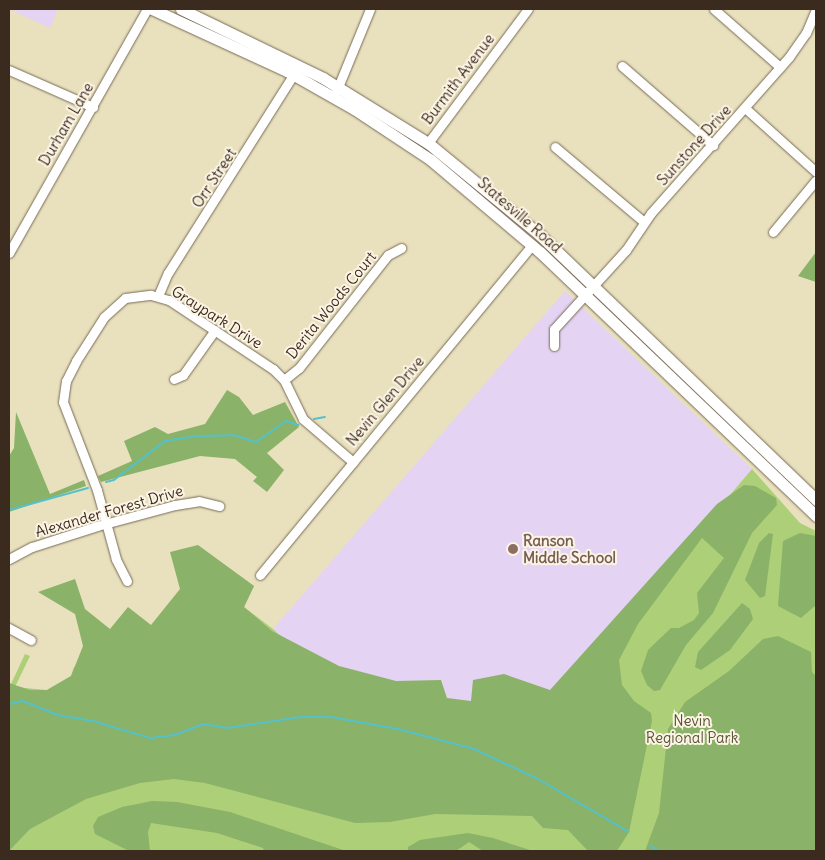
<!DOCTYPE html>
<html>
<head>
<meta charset="utf-8">
<style>
  body { margin:0 }
  #map { position:relative; width:825px; height:860px; overflow:hidden; background:#e9e1be; font-family:Delius,sans-serif }
  div>[style] { position:absolute }
  .built>* { inset:0; background:#e4d3f2 }
  .green>* { inset:0; background:#adcf77 }
  .forest>* { inset:0; background:#8ab268 }
  .stream>* { height:2px; margin:-1px; padding:0 1px; transform-origin:1px; border-radius:1px; background:#54c1cb }
  .roads { filter:drop-shadow(0 0 1px #786a56) drop-shadow(0 0 1px #786a56) }
  .minor>* { height:9px; margin:-4.5px; padding:0 4.5px; transform-origin:4.5px; border-radius:4.5px; background:#fff }
  .major>* { height:11px; margin:-5.5px; padding:0 5.5px; transform-origin:5.5px; border-radius:5.5px; background:#fff }
  .dots>* { width:14px; height:14px; translate:-50% -50%; box-sizing:border-box; border:2px solid #fcf5e5; border-radius:50% }
  span { translate:-50% -50%; white-space:nowrap; text-align:center; line-height:1.15; -webkit-text-stroke:4px #fcf5e5; paint-order:stroke }
  .street-label { font-size:15px; color:#3b2a1e }
  .education-label { font-size:15px; color:#785e54; font-weight:700 }
  .left { translate:0 -50%; text-align:left }
  .park-label { font-size:15px; color:#585334 }
  .frame { position:absolute; inset:0; border:10px solid #3b2a1e; pointer-events:none }
</style>
</head>
<body>
<div id="map">
  <div class="built">
    <div style="clip-path:polygon(9px 9px,58px 9px,50px 28px)"></div>
    <div style="clip-path:polygon(565px 291px,752px 469px,463px 810px,273px 629px)"></div>
  </div>
  <div class="green">
    <div style="clip-path:polygon(752px 469px,800px 523px,816px 531px,816px 851px,9px 851px,9px 683px,11px 684px,25px 654px,30px 656px,15px 687px,47px 690px,71px 676px,74px 667px,152px 636px,215px 558px,254px 586px,244px 607px,273px 629px,463px 810px)"></div>
  </div>
  <div class="forest">
    <div style="clip-path:polygon(816px 252px,816px 282px,798px 276px)"></div>
    <div style="clip-path:polygon(227px 390px,239px 397px,253px 415px,285px 402px,299px 427px,267px 453px,284px 470px,267px 492px,253px 481px,257px 477px,235px 459px,200px 456px,101px 482px,98px 476px,132px 461px,124px 441px,155px 427px,168px 434px,205px 424px)"></div>
    <div style="clip-path:polygon(16px 412px,50px 494px,84px 480px,86px 486px,9px 512px,9px 456px,14px 448px)"></div>
    <div style="clip-path:polygon(744px 485px,755px 486px,776px 498px,777px 505px,752px 533px,713px 613px,686px 645px,660px 690px,654px 691px,647px 685px,641px 671px,648px 650px,671px 628px,679px 628px,694px 620px,699px 613px,697px 593px,724px 558px,702px 538px,638px 624px,619px 660px,622px 685px,634px 701px,651px 713px,652px 721px,629px 832px,617px 851px,588px 851px,568px 830px,543px 828px,532px 816px,435px 814px,390px 822px,355px 823px,205px 783px,174px 779px,140px 783px,86px 799px,30px 829px,9px 851px,9px 683px,30px 690px,47px 690px,71px 676px,83px 646px,75px 614px,38px 592px,75px 579px,85px 609px,110px 629px,128px 607px,151px 625px,180px 589px,170px 552px,198px 545px,254px 586px,244px 607px,272px 631px,339px 666px,396px 681px,441px 680px,447px 698px,471px 701px,473px 680px,504px 674px,550px 690px,717px 504px)"></div>
    <div style="clip-path:polygon(769px 533px,773px 534px,765px 596px,760px 598px,745px 580px,759px 543px)"></div>
    <div style="clip-path:polygon(800px 533px,816px 536px,816px 605px,801px 618px,778px 606px,783px 541px)"></div>
    <div style="clip-path:polygon(742px 603px,750px 609px,753px 619px,730px 650px,701px 670px,695px 667px,698px 652px)"></div>
    <div style="clip-path:polygon(778px 636px,811px 652px,812px 672px,816px 676px,816px 851px,645px 851px,659px 813px,668px 729px,685px 702px,729px 671px,763px 639px)"></div>
    <div style="clip-path:polygon(152px 801px,177px 802px,230px 812px,346px 851px,264px 851px,263px 848px,217px 833px,151px 823px,148px 832px,150px 851px,129px 851px,95px 834px,93px 826px,98px 817px,122px 807px)"></div>
    <div style="clip-path:polygon(468px 833px,493px 838px,533px 851px,483px 851px,469px 842px,456px 851px,408px 851px,408px 847px,420px 840px)"></div>
  </div>
  <div class="stream">
    <div style="left:314px;top:419px;width:11px;rotate:-10deg"></div>
    <div style="left:106px;top:482px;width:8px;rotate:-14deg"></div>
    <div style="left:114px;top:480px;width:64px;rotate:-37.4deg"></div>
    <div style="left:165px;top:441px;width:30px;rotate:-9deg"></div>
    <div style="left:195px;top:436px;width:39px;rotate:-1deg"></div>
    <div style="left:234px;top:435px;width:23px;rotate:18deg"></div>
    <div style="left:256px;top:442px;width:37px;rotate:-35deg"></div>
    <div style="left:286px;top:421px;width:13px;rotate:18deg"></div>
    <div style="left:9px;top:510px;width:82px;rotate:-15.6deg"></div>
    <div style="left:9px;top:704px;width:14px;rotate:-12deg"></div>
    <div style="left:23px;top:701px;width:38px;rotate:22deg"></div>
    <div style="left:58px;top:715px;width:39px;rotate:10deg"></div>
    <div style="left:96px;top:722px;width:56px;rotate:16.5deg"></div>
    <div style="left:150px;top:738px;width:25px;rotate:-7deg"></div>
    <div style="left:175px;top:735px;width:30px;rotate:-21deg"></div>
    <div style="left:203px;top:724px;width:24px;rotate:9deg"></div>
    <div style="left:227px;top:728px;width:75px;rotate:-8.5deg"></div>
    <div style="left:301px;top:717px;width:30px"></div>
    <div style="left:331px;top:717px;width:68px;rotate:10.2deg"></div>
    <div style="left:398px;top:729px;width:79px;rotate:14.7deg"></div>
    <div style="left:474px;top:749px;width:71px;rotate:25.1deg"></div>
    <div style="left:538px;top:779px;width:105px;rotate:30.2deg"></div>
    <div style="left:651px;top:846px;width:9px;rotate:32deg"></div>
  </div>
  <div class="roads">
    <div class="minor">
      <div style="left:714px;top:9px;width:88px;rotate:41.3deg"></div>
      <div style="left:622px;top:66px;width:121px;rotate:41deg"></div>
      <div style="left:9px;top:70px;width:92px;rotate:23.8deg"></div>
      <div style="left:336px;top:92px;width:90px;rotate:-67.7deg"></div>
      <div style="left:745px;top:108px;width:96px;rotate:42deg"></div>
      <div style="left:428px;top:143px;width:167px;rotate:-53.3deg"></div>
      <div style="left:555px;top:147px;width:116px;rotate:40.1deg"></div>
      <div style="left:773px;top:232px;width:67px;rotate:-50.4deg"></div>
      <div style="left:9px;top:253px;width:280px;rotate:-60.5deg"></div>
      <div style="left:158px;top:296px;width:25px;rotate:-67deg"></div>
      <div style="left:168px;top:273px;width:234px;rotate:-57.7deg"></div>
      <div style="left:554px;top:346px;width:17px;rotate:-90deg"></div>
      <div style="left:554px;top:329px;width:107px;rotate:-47.7deg"></div>
      <div style="left:626px;top:250px;width:45px;rotate:-56deg"></div>
      <div style="left:651px;top:213px;width:208px;rotate:-48.5deg"></div>
      <div style="left:789px;top:57px;width:29px;rotate:-55deg"></div>
      <div style="left:806px;top:33px;width:26px;rotate:-67deg"></div>
      <div style="left:174px;top:379px;width:10px;rotate:-24deg"></div>
      <div style="left:183px;top:375px;width:55px;rotate:-54.6deg"></div>
      <div style="left:284px;top:380px;width:19px;rotate:-39deg"></div>
      <div style="left:299px;top:368px;width:144px;rotate:-51.8deg"></div>
      <div style="left:388px;top:255px;width:15px;rotate:-28deg"></div>
      <div style="left:9px;top:559px;width:26px;rotate:-28deg"></div>
      <div style="left:32px;top:547px;width:68px;rotate:-17.9deg"></div>
      <div style="left:97px;top:526px;width:81px;rotate:-15.1deg"></div>
      <div style="left:175px;top:505px;width:24px;rotate:-9deg"></div>
      <div style="left:199px;top:501px;width:21px;rotate:14deg"></div>
      <div style="left:260px;top:575px;width:428px;rotate:-50.5deg"></div>
      <div style="left:127px;top:581px;width:25px;rotate:-117deg"></div>
      <div style="left:116px;top:559px;width:72px;rotate:-105.4deg"></div>
      <div style="left:97px;top:490px;width:94px;rotate:-111.1deg"></div>
      <div style="left:63px;top:402px;width:21px;rotate:-82deg"></div>
      <div style="left:66px;top:381px;width:22px;rotate:-63deg"></div>
      <div style="left:76px;top:361px;width:52px;rotate:-57.5deg"></div>
      <div style="left:104px;top:317px;width:28px;rotate:-42deg"></div>
      <div style="left:125px;top:298px;width:26px;rotate:-7deg"></div>
      <div style="left:151px;top:295px;width:19px;rotate:16deg"></div>
      <div style="left:169px;top:300px;width:125px;rotate:33.6deg"></div>
      <div style="left:273px;top:369px;width:16px;rotate:45deg"></div>
      <div style="left:284px;top:380px;width:43px;rotate:64deg"></div>
      <div style="left:303px;top:419px;width:66px;rotate:40.7deg"></div>
      <div style="left:9px;top:628px;width:25px;rotate:29deg"></div>
    </div>
    <div class="major">
      <div style="left:152px;top:9px;width:149px;rotate:24.7deg"></div>
      <div style="left:287px;top:71px;width:77px;rotate:29.6deg"></div>
      <div style="left:354px;top:109px;width:92px;rotate:33.5deg"></div>
      <div style="left:431px;top:160px;width:143px;rotate:40.2deg"></div>
      <div style="left:540px;top:252px;width:382px;rotate:43.7deg"></div>
      <div style="left:181px;top:9px;width:158px;rotate:25.9deg"></div>
      <div style="left:323px;top:78px;width:123px;rotate:31.8deg"></div>
      <div style="left:428px;top:143px;width:145px;rotate:39.4deg"></div>
      <div style="left:540px;top:235px;width:383px;rotate:43.8deg"></div>
    </div>
  </div>
  <div class="dots">
    <div style="left:513px;top:549px;background:#8d6e63"></div>
  </div>
  <div class="street-label">
    <span style="left:458px;top:79px;rotate:-53deg">Burmith Avenue</span>
    <span style="left:66px;top:124px;rotate:-60deg">Durham Lane</span>
    <span style="left:694px;top:145px;rotate:-48deg">Sunstone Drive</span>
    <span style="left:214px;top:178px;rotate:-57deg">Orr Street</span>
    <span style="left:520px;top:215px;rotate:41deg">Statesville Road</span>
    <span style="left:331px;top:305px;rotate:-51deg">Derita Woods Court</span>
    <span style="left:217px;top:317px;rotate:32deg">Graypark Drive</span>
    <span style="left:385px;top:401px;rotate:-50deg">Nevin Glen Drive</span>
    <span style="left:109px;top:511px;rotate:-16deg">Alexander Forest Drive</span>
  </div>
  <div class="education-label">
    <span class="left" style="left:523px;top:549px">Ranson<br>Middle School</span>
  </div>
  <div class="park-label">
    <span style="left:692px;top:729px">Nevin<br>Regional Park</span>
  </div>
  <div class="frame"></div>
</div>
</body>
</html>
